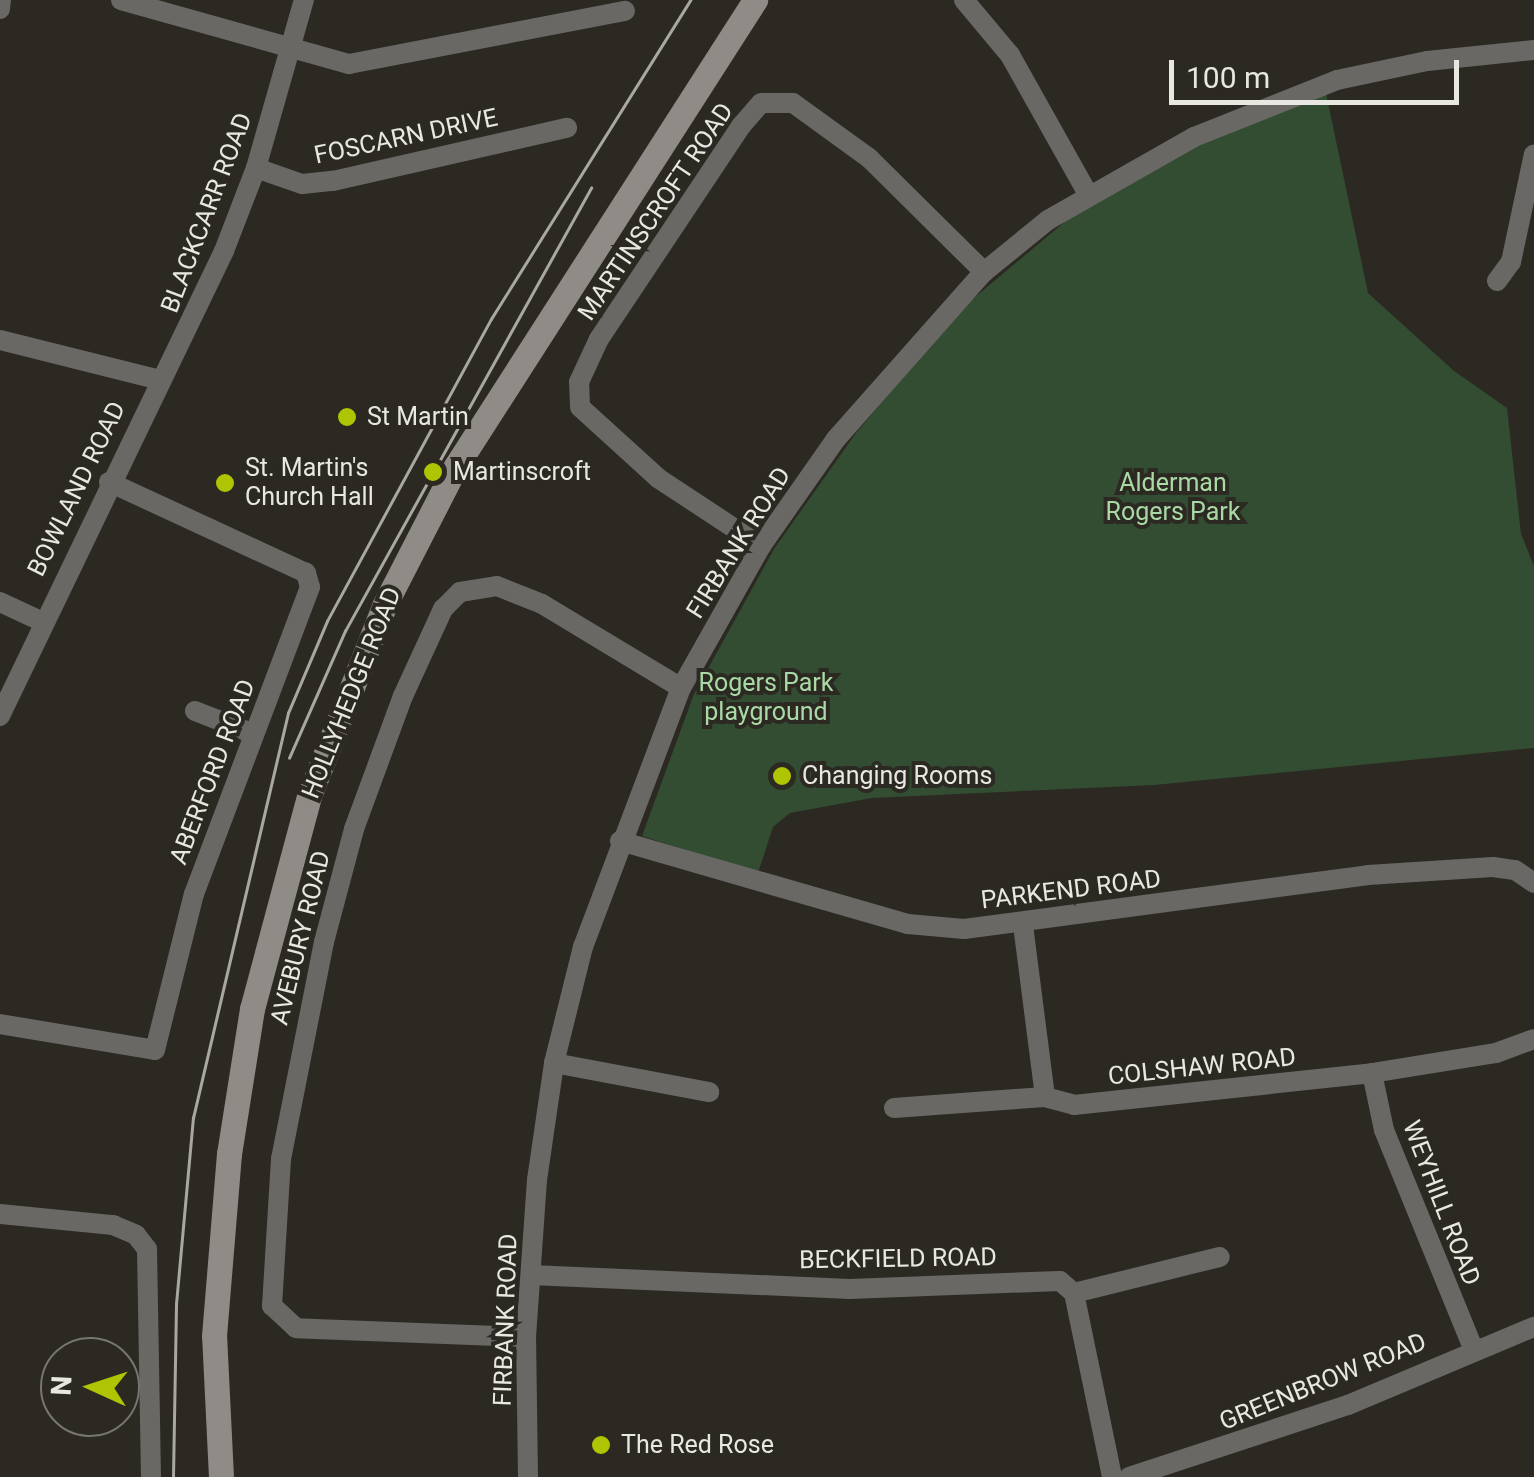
<!DOCTYPE html>
<html>
<head>
<meta charset="utf-8">
<style>
  body { margin:0 }
  #map { position:relative; width:1534px; height:1477px; overflow:hidden; background:#2b2922; font-family:Roboto,sans-serif }
  div>[style] { position:absolute }
  .green>* { inset:0; background:#334d32 }
  .street>* { height:20px; margin:-10px; padding:0 10px; transform-origin:10px; border-radius:10px; background:#6a6865 }
  .secondary>* { height:25px; margin:-12.5px; padding:0 12.5px; transform-origin:12.5px; border-radius:12.5px; background:#8f8c87 }
  .tram>* { height:2.5px; margin:-1.25px; padding:0 1.25px; transform-origin:1.25px; border-radius:1.25px; background:#a8a7a1 }
  .dots>* { width:28px; height:28px; translate:-50% -50%; box-sizing:border-box; border:5px solid #2b2922; border-radius:50% }
  span { translate:-50% -50%; white-space:nowrap; text-align:center; line-height:1.15; -webkit-text-stroke:8px #2b2922; paint-order:stroke }
  .street-label { font-size:25px; color:#e8e7e2 }
  .poi-label { font-size:25px; color:#e8e7e2 }
  .left { translate:0 -50%; text-align:left }
  .park-label { font-size:25px; color:#a9daa5 }
  .north { position:absolute; left:40px; top:1337px; width:100px; height:100px; box-sizing:border-box; background:#2b2922; border:2px solid #77756f; border-radius:50%; rotate:273deg; font-size:28px; font-weight:700; line-height:40px; text-align:center; color:#e8e7e2 }
  .north::after { content:''; display:block; margin:auto; width:35px; height:45px; background:#afc504; clip-path:polygon(50% 0,100% 100%,50% 72%,0 100%) }
  .scale { position:absolute; left:1169px; top:60px; width:290px; height:45px; box-sizing:border-box; border:5px solid #e8e7e2; border-top:0; padding-left:12px; font-size:30px; line-height:35px; white-space:nowrap; color:#e8e7e2; -webkit-text-stroke:8px #2b2922; paint-order:stroke }
</style>
</head>
<body>
<div id="map">
  <div class="green">
    <div style="clip-path:polygon(1326px 93px,1368px 293px,1454px 371px,1507px 408px,1521px 534px,1534px 566px,1534px 748px,1154px 785px,872px 798px,790px 813px,773px 827px,758px 873px,642px 836px,694px 694px,774px 549px,856px 433px,962px 308px,1086px 204px,1228px 127px)"></div>
  </div>
  <div class="street">
    <div style="left:121px;top:0;width:237px;rotate:15.7deg"></div>
    <div style="left:349px;top:64px;width:281px;rotate:-10.9deg"></div>
    <div style="left:964px;top:0;width:72px;rotate:50.1deg"></div>
    <div style="left:1010px;top:55px;width:162px;rotate:60.7deg"></div>
    <div style="left:0;top:9px;width:9px;rotate:-84deg"></div>
    <div style="left:256px;top:168px;width:49px;rotate:19.2deg"></div>
    <div style="left:302px;top:184px;width:31px;rotate:-6deg"></div>
    <div style="left:333px;top:181px;width:240px;rotate:-12.8deg"></div>
    <div style="left:1497px;top:281px;width:24px;rotate:-54deg"></div>
    <div style="left:1511px;top:262px;width:110px;rotate:-78deg"></div>
    <div style="left:0;top:340px;width:162px;rotate:14deg"></div>
    <div style="left:761px;top:546px;width:123px;rotate:-146.6deg"></div>
    <div style="left:658px;top:478px;width:105px;rotate:-137.7deg"></div>
    <div style="left:580px;top:407px;width:25px;rotate:-92deg"></div>
    <div style="left:579px;top:382px;width:47px;rotate:-65.1deg"></div>
    <div style="left:599px;top:339px;width:256px;rotate:-56.3deg"></div>
    <div style="left:741px;top:126px;width:30px;rotate:-49deg"></div>
    <div style="left:761px;top:103px;width:32px"></div>
    <div style="left:793px;top:103px;width:94px;rotate:35.9deg"></div>
    <div style="left:869px;top:158px;width:162px;rotate:44.7deg"></div>
    <div style="left:0;top:602px;width:45px;rotate:24.9deg"></div>
    <div style="left:195px;top:711px;width:63px;rotate:21.3deg"></div>
    <div style="left:0;top:716px;width:516px;rotate:-64.28deg"></div>
    <div style="left:224px;top:251px;width:89px;rotate:-68.9deg"></div>
    <div style="left:256px;top:168px;width:175px;rotate:-74.1deg"></div>
    <div style="left:620px;top:841px;width:300px;rotate:16.1deg"></div>
    <div style="left:908px;top:924px;width:56px;rotate:5.1deg"></div>
    <div style="left:964px;top:929px;width:408px;rotate:-7.6deg"></div>
    <div style="left:1368px;top:875px;width:125px;rotate:-3.7deg"></div>
    <div style="left:1493px;top:867px;width:22px;rotate:8deg"></div>
    <div style="left:1515px;top:870px;width:23px;rotate:34deg"></div>
    <div style="left:1023px;top:925px;width:173px;rotate:82.7deg"></div>
    <div style="left:1045px;top:1097px;width:30px;rotate:15deg"></div>
    <div style="left:1074px;top:1105px;width:300px;rotate:-6.1deg"></div>
    <div style="left:1372px;top:1073px;width:126px;rotate:-9.2deg"></div>
    <div style="left:1496px;top:1053px;width:40px;rotate:-20.2deg"></div>
    <div style="left:0;top:1024px;width:157px;rotate:9.5deg"></div>
    <div style="left:155px;top:1050px;width:161px;rotate:-76deg"></div>
    <div style="left:194px;top:894px;width:328px;rotate:-69.3deg"></div>
    <div style="left:310px;top:587px;width:15px;rotate:-106deg"></div>
    <div style="left:306px;top:573px;width:217px;rotate:-155.2deg"></div>
    <div style="left:554px;top:1063px;width:158px;rotate:10.6deg"></div>
    <div style="left:1372px;top:1073px;width:58px;rotate:78.1deg"></div>
    <div style="left:1384px;top:1130px;width:235px;rotate:67.8deg"></div>
    <div style="left:894px;top:1108px;width:151px;rotate:-4.2deg"></div>
    <div style="left:0;top:1214px;width:114px;rotate:5.6deg"></div>
    <div style="left:113px;top:1225px;width:25px;rotate:23deg"></div>
    <div style="left:136px;top:1235px;width:18px;rotate:52deg"></div>
    <div style="left:147px;top:1249px;width:228px;rotate:89deg"></div>
    <div style="left:531px;top:1275px;width:319px;rotate:2.5deg"></div>
    <div style="left:850px;top:1289px;width:210px;rotate:-2.2deg"></div>
    <div style="left:1060px;top:1281px;width:18px;rotate:41deg"></div>
    <div style="left:1074px;top:1293px;width:188px;rotate:78.3deg"></div>
    <div style="left:1074px;top:1293px;width:150px;rotate:-13.9deg"></div>
    <div style="left:526px;top:1337px;width:230px;rotate:-177.8deg"></div>
    <div style="left:296px;top:1328px;width:33px;rotate:-137deg"></div>
    <div style="left:272px;top:1306px;width:147px;rotate:-86.5deg"></div>
    <div style="left:281px;top:1159px;width:221px;rotate:-78.8deg"></div>
    <div style="left:324px;top:942px;width:117px;rotate:-75.1deg"></div>
    <div style="left:354px;top:829px;width:142px;rotate:-69.8deg"></div>
    <div style="left:403px;top:696px;width:96px;rotate:-65.3deg"></div>
    <div style="left:443px;top:609px;width:24px;rotate:-45deg"></div>
    <div style="left:460px;top:592px;width:37px;rotate:-9deg"></div>
    <div style="left:497px;top:586px;width:48px;rotate:21.8deg"></div>
    <div style="left:542px;top:604px;width:162px;rotate:31.1deg"></div>
    <div style="left:528px;top:1477px;width:140px;rotate:-90.8deg"></div>
    <div style="left:526px;top:1337px;width:157px;rotate:-86deg"></div>
    <div style="left:537px;top:1180px;width:118px;rotate:-81.7deg"></div>
    <div style="left:554px;top:1063px;width:120px;rotate:-76deg"></div>
    <div style="left:583px;top:947px;width:277px;rotate:-69.3deg"></div>
    <div style="left:681px;top:688px;width:163px;rotate:-60.6deg"></div>
    <div style="left:761px;top:546px;width:131px;rotate:-55deg"></div>
    <div style="left:836px;top:439px;width:223px;rotate:-48.5deg"></div>
    <div style="left:984px;top:272px;width:82px;rotate:-39.1deg"></div>
    <div style="left:1048px;top:220px;width:168px;rotate:-29.6deg"></div>
    <div style="left:1194px;top:137px;width:154px;rotate:-21.7deg"></div>
    <div style="left:1337px;top:80px;width:92px;rotate:-11.9deg"></div>
    <div style="left:1427px;top:61px;width:108px;rotate:-5.9deg"></div>
    <div style="left:1129px;top:1477px;width:231px;rotate:-18.2deg"></div>
    <div style="left:1348px;top:1405px;width:202px;rotate:-22.8deg"></div>
  </div>
  <div class="secondary">
    <div style="left:221px;top:1477px;width:141px;rotate:-92.8deg"></div>
    <div style="left:214px;top:1336px;width:183px;rotate:-85.3deg"></div>
    <div style="left:229px;top:1154px;width:147px;rotate:-81deg"></div>
    <div style="left:252px;top:1009px;width:220px;rotate:-75deg"></div>
    <div style="left:309px;top:796px;width:206px;rotate:-68.4deg"></div>
    <div style="left:385px;top:604px;width:155px;rotate:-62.8deg"></div>
    <div style="left:456px;top:466px;width:554px;rotate:-57.31deg"></div>
  </div>
  <div class="tram">
    <div style="left:289px;top:758px;width:139px;rotate:-66.2deg"></div>
    <div style="left:345px;top:631px;width:507px;rotate:-60.96deg"></div>
    <div style="left:173px;top:1477px;width:173px;rotate:-89deg"></div>
    <div style="left:176px;top:1304px;width:187px;rotate:-84.8deg"></div>
    <div style="left:193px;top:1118px;width:416px;rotate:-76.8deg"></div>
    <div style="left:288px;top:713px;width:100px;rotate:-67deg"></div>
    <div style="left:327px;top:621px;width:344px;rotate:-61.5deg"></div>
    <div style="left:491px;top:319px;width:376px;rotate:-58deg"></div>
  </div>
  <div class="dots">
    <div style="left:347px;top:417px;background:#afc504"></div>
    <div style="left:433px;top:472px;background:#afc504"></div>
    <div style="left:225px;top:483px;background:#afc504"></div>
    <div style="left:782px;top:776px;background:#afc504"></div>
    <div style="left:601px;top:1445px;background:#afc504"></div>
  </div>
  <div class="street-label">
    <span style="left:406px;top:137px;rotate:-12deg">FOSCARN DRIVE</span>
    <span style="left:656px;top:212px;rotate:-56deg">MARTINSCROFT ROAD</span>
    <span style="left:207px;top:213px;rotate:-69deg">BLACKCARR ROAD</span>
    <span style="left:77px;top:489px;rotate:-64deg">BOWLAND ROAD</span>
    <span style="left:739px;top:543px;rotate:-58deg">FIRBANK ROAD</span>
    <span style="left:352px;top:693px;rotate:-68deg">HOLLYHEDGE ROAD</span>
    <span style="left:213px;top:772px;rotate:-69deg">ABERFORD ROAD</span>
    <span style="left:1071px;top:890px;rotate:-7deg">PARKEND ROAD</span>
    <span style="left:301px;top:938px;rotate:-76deg">AVEBURY ROAD</span>
    <span style="left:1202px;top:1067px;rotate:-6deg">COLSHAW ROAD</span>
    <span style="left:1441px;top:1203px;rotate:69deg">WEYHILL ROAD</span>
    <span style="left:898px;top:1259px;rotate:-1deg">BECKFIELD ROAD</span>
    <span style="left:506px;top:1320px;rotate:-88deg">FIRBANK ROAD</span>
    <span style="left:1323px;top:1382px;rotate:-22deg">GREENBROW ROAD</span>
  </div>
  <div class="poi-label">
    <span class="left" style="left:367px;top:417px">St Martin</span>
    <span class="left" style="left:245px;top:483px">St. Martin's<br>Church Hall</span>
    <span class="left" style="left:453px;top:472px">Martinscroft</span>
    <span class="left" style="left:802px;top:776px">Changing Rooms</span>
    <span class="left" style="left:621px;top:1445px">The Red Rose</span>
  </div>
  <div class="park-label">
    <span style="left:1173px;top:498px">Alderman<br>Rogers Park</span>
    <span style="left:766px;top:698px">Rogers Park<br>playground</span>
  </div>
  <div class="north">N</div>
  <div class="scale">100 m</div>
</div>
</body>
</html>
